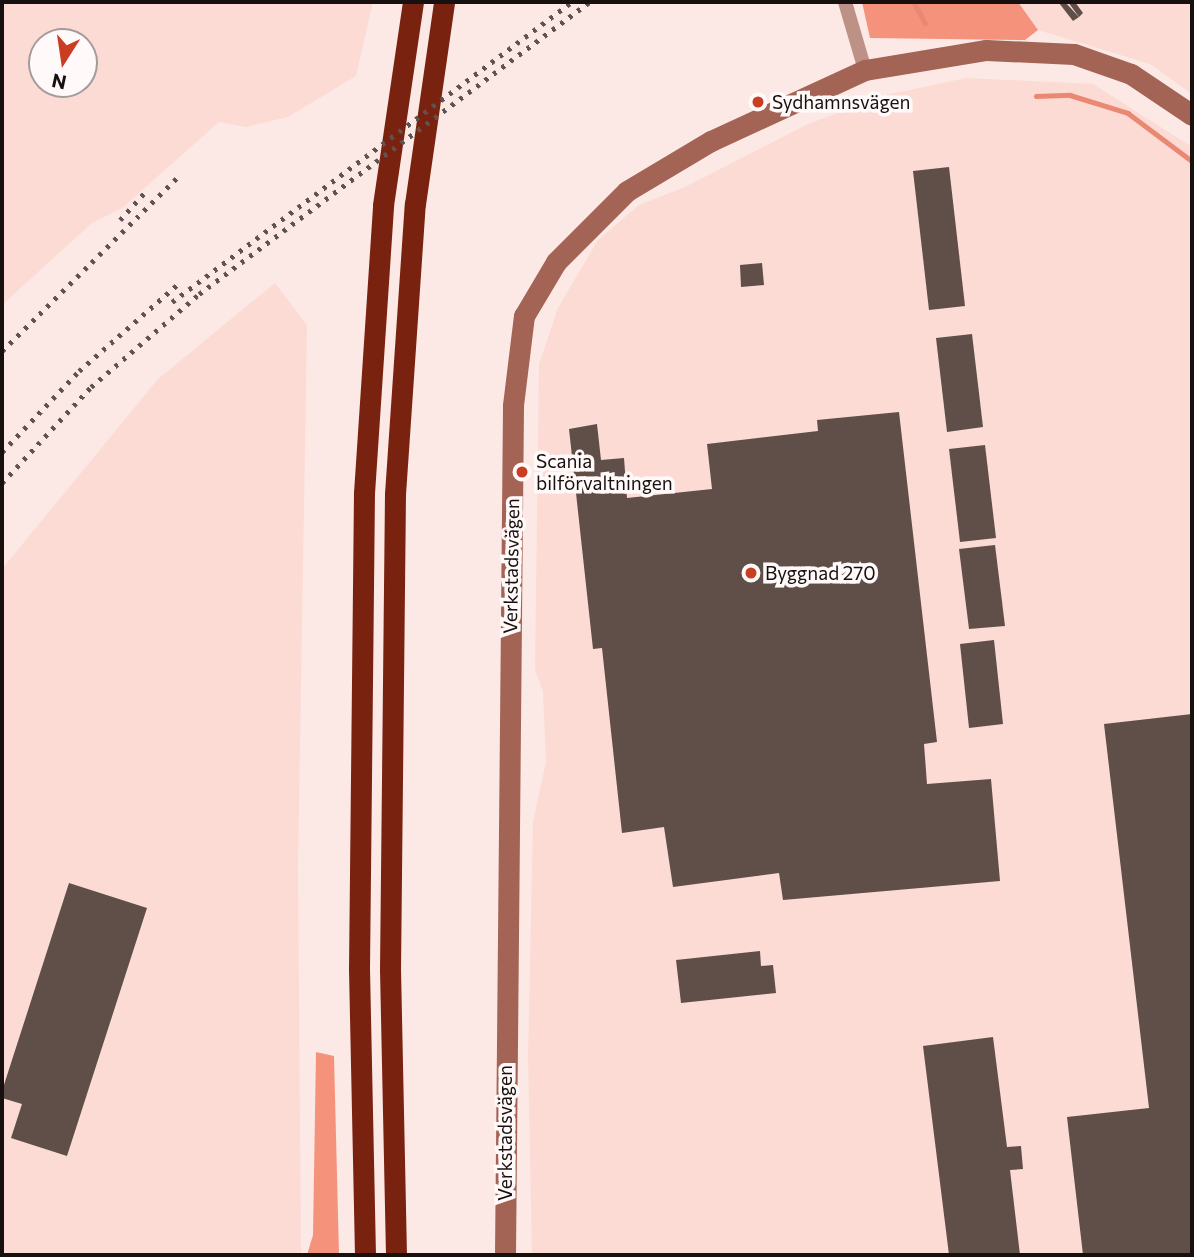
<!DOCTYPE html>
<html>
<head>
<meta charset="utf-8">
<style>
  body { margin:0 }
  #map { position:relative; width:1194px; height:1257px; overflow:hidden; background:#fce9e5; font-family:Commissioner,sans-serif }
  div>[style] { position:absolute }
  .built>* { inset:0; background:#fbdbd4 }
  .forest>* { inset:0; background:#f5927c }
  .stream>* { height:4.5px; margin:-2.25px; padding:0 2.25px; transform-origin:2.25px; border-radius:2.25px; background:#ea8873 }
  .building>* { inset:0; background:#604e49 }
  .street>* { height:14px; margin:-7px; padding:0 7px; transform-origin:7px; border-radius:7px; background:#be9187 }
  .secondary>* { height:21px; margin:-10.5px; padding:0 10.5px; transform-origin:10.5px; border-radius:10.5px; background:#a36456 }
  .highway>* { height:21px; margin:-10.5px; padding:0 10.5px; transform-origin:10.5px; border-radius:10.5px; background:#7a2210 }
  .rail>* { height:4.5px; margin-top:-2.25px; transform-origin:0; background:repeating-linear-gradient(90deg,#5e5351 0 3.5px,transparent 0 10.5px) }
  .dots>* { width:19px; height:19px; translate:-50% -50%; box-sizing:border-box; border:4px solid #fffaf9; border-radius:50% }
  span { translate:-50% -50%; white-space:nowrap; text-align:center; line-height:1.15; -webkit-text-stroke:7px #fffaf9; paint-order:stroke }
  .poi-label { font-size:19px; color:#18100f }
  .left { translate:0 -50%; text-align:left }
  .street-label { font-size:19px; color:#18100f }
  .frame { position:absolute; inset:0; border:4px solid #18100f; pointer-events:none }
  .north { position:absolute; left:28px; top:28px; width:70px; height:70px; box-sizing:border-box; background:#fffaf9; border:2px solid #a39c9b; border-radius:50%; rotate:192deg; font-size:19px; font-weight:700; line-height:28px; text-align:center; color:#18100f }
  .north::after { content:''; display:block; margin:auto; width:24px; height:32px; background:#c93e22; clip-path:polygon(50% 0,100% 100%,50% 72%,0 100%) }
</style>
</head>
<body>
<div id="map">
  <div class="built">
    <div style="clip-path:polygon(evenodd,2px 2px,373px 2px,356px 76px,288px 117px,246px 127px,219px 122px,122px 208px,92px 223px,2px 305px,2px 2px,42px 42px,84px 42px,84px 84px,42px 84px,42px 42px)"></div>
    <div style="clip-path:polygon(1018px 2px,1192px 2px,1192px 94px,1150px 64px,1038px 30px)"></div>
    <div style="clip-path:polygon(966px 78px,1093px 84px,1192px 147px,1192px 1255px,532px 1255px,528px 1057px,533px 822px,546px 762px,543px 691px,535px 670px,539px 364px,558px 308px,598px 240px,639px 205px,685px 187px,808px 124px,886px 95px)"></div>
    <div style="clip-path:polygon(275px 283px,307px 325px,298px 867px,301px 1255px,2px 1255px,2px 569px,158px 379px)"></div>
  </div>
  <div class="forest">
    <div style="clip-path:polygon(862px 2px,1018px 2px,1038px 30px,1025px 40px,870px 38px)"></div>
    <div style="clip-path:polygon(316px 1052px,334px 1056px,339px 1255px,307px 1255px,313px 1235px)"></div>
  </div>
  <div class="stream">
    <div style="left:914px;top:2px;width:24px;rotate:62deg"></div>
    <div style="left:1036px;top:96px;width:34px;rotate:-2deg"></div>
    <div style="left:1070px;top:95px;width:61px;rotate:17.2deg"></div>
    <div style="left:1128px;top:113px;width:80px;rotate:36.9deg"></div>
  </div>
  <div class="building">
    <div style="clip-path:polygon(1065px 2px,1079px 17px,1073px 21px,1059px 3px)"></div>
    <div style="clip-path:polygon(1068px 2px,1075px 2px,1083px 13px,1079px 17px)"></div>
    <div style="clip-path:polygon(949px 167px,965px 306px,929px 310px,913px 171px)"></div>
    <div style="clip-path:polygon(762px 263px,764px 285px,741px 287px,740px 265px)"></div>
    <div style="clip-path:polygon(972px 334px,983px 427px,947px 432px,936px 338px)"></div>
    <div style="clip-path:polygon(899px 412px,937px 742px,924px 744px,927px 784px,991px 779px,1000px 881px,783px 900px,779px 873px,673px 887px,664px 827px,622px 833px,602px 648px,593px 649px,569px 429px,597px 424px,601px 460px,624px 458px,627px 498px,712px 489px,707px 444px,818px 431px,817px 420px)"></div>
    <div style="clip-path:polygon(985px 445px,996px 538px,960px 542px,949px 449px)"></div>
    <div style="clip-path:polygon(995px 545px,1005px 626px,969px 629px,959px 549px)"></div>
    <div style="clip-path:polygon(994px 640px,1003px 724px,969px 728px,960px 644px)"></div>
    <div style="clip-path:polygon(1192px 714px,1192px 1255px,1083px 1255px,1067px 1117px,1149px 1108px,1104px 724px)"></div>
    <div style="clip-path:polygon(69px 883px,147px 908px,67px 1156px,11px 1138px,22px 1104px,2px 1098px,2px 1091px)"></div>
    <div style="clip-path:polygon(760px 951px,761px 966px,773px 965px,776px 993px,681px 1003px,676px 960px)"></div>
    <div style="clip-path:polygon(993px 1037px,1007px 1147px,1021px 1146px,1023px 1169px,1010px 1170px,1020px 1255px,949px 1255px,923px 1046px)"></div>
  </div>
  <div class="street">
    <div style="left:845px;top:2px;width:71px;rotate:73.6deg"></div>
  </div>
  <div class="secondary">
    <div style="left:505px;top:1255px;width:850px;rotate:-89.46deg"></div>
    <div style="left:513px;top:405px;width:90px;rotate:-83deg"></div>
    <div style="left:524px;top:316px;width:63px;rotate:-59.3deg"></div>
    <div style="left:556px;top:262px;width:100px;rotate:-45deg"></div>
    <div style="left:627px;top:191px;width:98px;rotate:-30.8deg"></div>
    <div style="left:711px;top:141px;width:170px;rotate:-24.8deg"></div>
    <div style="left:865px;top:70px;width:123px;rotate:-9.4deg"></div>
    <div style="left:986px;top:50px;width:88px;rotate:2.6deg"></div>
    <div style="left:1074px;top:54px;width:60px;rotate:19.3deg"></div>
    <div style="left:1131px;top:74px;width:73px;rotate:33.9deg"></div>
  </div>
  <div class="highway">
    <div style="left:365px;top:1255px;width:286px;rotate:-91.2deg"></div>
    <div style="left:359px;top:969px;width:476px;rotate:-89.4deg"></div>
    <div style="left:364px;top:493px;width:289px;rotate:-86.2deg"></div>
    <div style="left:383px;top:205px;width:205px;rotate:-81.6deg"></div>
    <div style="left:396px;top:1255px;width:285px;rotate:-91.2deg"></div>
    <div style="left:390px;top:970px;width:476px;rotate:-89.4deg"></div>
    <div style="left:395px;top:494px;width:291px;rotate:-86.1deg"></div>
    <div style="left:415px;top:204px;width:204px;rotate:-81.8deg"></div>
  </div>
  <div class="rail">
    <div style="left:120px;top:220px;width:40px;rotate:-48deg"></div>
    <div style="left:172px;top:302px;width:500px;rotate:-36.9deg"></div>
    <div style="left:2px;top:351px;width:250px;rotate:-44.7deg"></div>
    <div style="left:2px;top:452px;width:112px;rotate:-46.5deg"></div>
    <div style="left:79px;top:371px;width:130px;rotate:-41.3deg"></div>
    <div style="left:2px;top:483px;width:131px;rotate:-47.2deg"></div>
    <div style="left:91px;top:387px;width:143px;rotate:-40.7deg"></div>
    <div style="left:199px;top:294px;width:488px;rotate:-36.8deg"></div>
  </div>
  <div class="dots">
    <div style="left:758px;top:102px;background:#c93e22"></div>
    <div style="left:522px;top:472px;background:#c93e22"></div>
    <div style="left:751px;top:573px;background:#c93e22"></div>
  </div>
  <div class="poi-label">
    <span class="left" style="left:772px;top:102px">Sydhamnsvägen</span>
    <span class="left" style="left:536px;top:472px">Scania<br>bilförvaltningen</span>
    <span class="left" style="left:765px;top:573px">Byggnad 270</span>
  </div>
  <div class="street-label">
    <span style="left:511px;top:566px;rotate:-89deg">Verkstadsvägen</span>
    <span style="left:505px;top:1133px;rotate:-90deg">Verkstadsvägen</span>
  </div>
  <div class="frame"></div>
  <div class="north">N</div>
</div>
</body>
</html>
